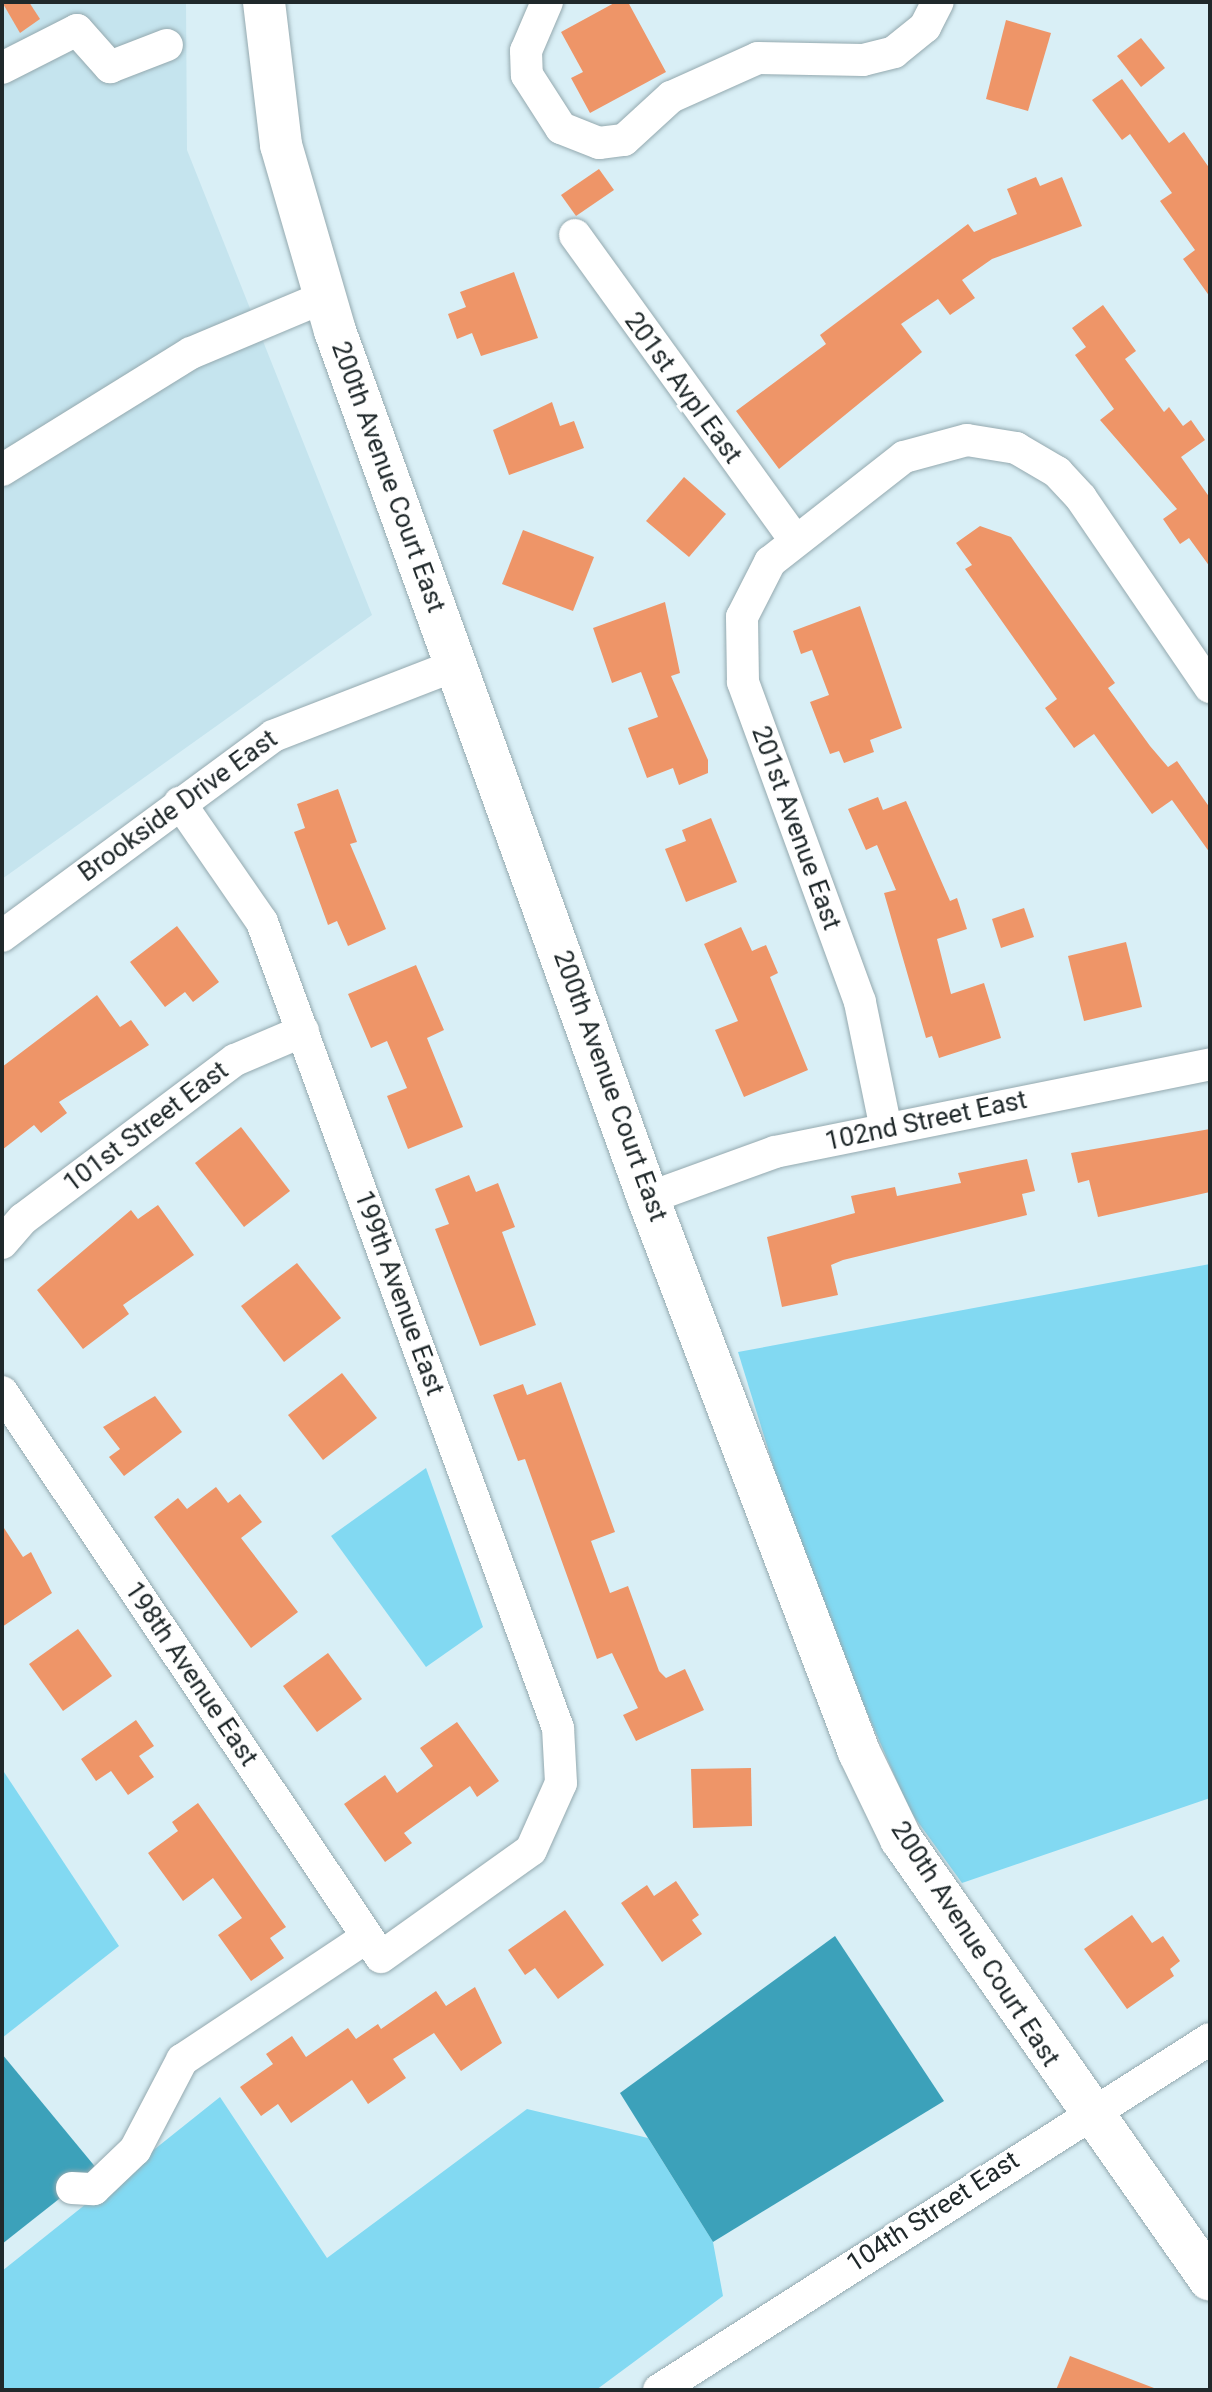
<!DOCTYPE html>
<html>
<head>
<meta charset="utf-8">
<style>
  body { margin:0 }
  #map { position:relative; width:1212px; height:2392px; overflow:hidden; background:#d9eff6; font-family:Roboto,sans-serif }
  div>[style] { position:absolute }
  .built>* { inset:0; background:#c5e4ee }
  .green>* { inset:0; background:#82d9f2 }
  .water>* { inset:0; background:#3ca1ba }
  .building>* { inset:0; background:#ee9568 }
  .roads { filter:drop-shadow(0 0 2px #94a9af) drop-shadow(0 0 2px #94a9af) }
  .minor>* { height:32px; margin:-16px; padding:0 16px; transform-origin:16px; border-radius:16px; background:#fff }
  .major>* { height:42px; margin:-21px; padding:0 21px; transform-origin:21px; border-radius:21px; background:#fff }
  span { translate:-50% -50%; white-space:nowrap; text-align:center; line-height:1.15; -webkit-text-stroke:6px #fff; paint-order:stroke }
  .street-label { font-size:26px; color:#20292b }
  .frame { position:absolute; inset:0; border:4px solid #20292b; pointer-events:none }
</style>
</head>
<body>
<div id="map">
  <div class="built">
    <div style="clip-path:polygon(2px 2px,186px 2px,187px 150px,372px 615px,2px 879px)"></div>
  </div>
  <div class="green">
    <div style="clip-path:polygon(1210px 1264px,1210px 1798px,962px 1883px,910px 1811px,865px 1708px,777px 1478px,738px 1352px)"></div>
    <div style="clip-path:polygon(426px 1468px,483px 1627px,426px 1667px,331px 1536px)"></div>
    <div style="clip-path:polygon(2px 1769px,119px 1946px,2px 2038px)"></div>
    <div style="clip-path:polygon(220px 2097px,327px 2258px,527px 2109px,648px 2138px,713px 2242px,723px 2296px,596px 2390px,2px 2390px,2px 2271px)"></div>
  </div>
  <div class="water">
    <div style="clip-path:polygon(835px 1936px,944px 2101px,713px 2242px,620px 2093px)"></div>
    <div style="clip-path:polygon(2px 2054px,97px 2169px,2px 2244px)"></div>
  </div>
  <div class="building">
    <div style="clip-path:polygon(2px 2px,29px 2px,40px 19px,20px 33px)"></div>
    <div style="clip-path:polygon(616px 2px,628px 2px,666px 72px,590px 113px,571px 78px,583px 72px,561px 32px)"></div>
    <div style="clip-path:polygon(1006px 20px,1051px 33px,1028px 111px,986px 99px)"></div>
    <div style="clip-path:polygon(1141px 38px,1165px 68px,1141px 87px,1117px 56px)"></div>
    <div style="clip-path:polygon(1122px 79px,1169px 143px,1184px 132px,1210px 169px,1210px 297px,1183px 259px,1195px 250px,1160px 201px,1172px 193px,1130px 134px,1122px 140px,1092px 100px)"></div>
    <div style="clip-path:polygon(599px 169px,614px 190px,576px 216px,561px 195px)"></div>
    <div style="clip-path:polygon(1036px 177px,1040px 186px,1062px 177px,1082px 226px,992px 259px,962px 280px,975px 298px,950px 315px,938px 299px,901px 324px,922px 352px,779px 469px,736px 411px,826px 344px,820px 335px,968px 224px,974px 232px,1017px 214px,1007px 189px)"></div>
    <div style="clip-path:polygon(514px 272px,538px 338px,481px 356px,472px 333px,457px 339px,448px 314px,466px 307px,460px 292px)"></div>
    <div style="clip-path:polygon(1103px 305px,1136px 351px,1125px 359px,1164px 412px,1169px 407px,1183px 426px,1191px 420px,1205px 440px,1181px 457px,1210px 498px,1210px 567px,1189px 538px,1180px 544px,1163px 519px,1177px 509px,1100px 420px,1114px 409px,1075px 355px,1086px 347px,1072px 328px)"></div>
    <div style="clip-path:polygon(552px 402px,560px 426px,574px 421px,584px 448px,509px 475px,493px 430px)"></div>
    <div style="clip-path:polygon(684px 477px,726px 514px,689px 557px,646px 521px)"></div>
    <div style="clip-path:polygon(980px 526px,1011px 537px,1115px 683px,1108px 688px,1150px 746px,1168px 767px,1177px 761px,1210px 808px,1210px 853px,1172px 800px,1152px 814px,1094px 734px,1074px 748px,1045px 708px,1057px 699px,965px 569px,972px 565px,956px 543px)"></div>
    <div style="clip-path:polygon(523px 530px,594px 557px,573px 611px,502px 584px)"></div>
    <div style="clip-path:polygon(665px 602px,680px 673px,671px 676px,708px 760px,708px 773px,679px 785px,673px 768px,647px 778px,628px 728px,658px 717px,641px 672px,612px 683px,593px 628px)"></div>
    <div style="clip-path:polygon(860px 606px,902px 728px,870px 740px,874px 752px,844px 763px,839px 751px,830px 754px,810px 702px,829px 695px,812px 650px,801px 654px,793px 631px)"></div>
    <div style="clip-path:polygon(338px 789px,357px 842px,350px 844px,386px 929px,348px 946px,337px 921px,328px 925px,294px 832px,305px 828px,297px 804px)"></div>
    <div style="clip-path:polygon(878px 797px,883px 810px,906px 801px,950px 901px,957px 898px,967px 929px,937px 939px,951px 994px,984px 983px,1001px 1038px,939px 1058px,932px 1036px,926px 1038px,884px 893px,896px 890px,877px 845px,866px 850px,848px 809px)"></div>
    <div style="clip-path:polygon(711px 818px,737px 882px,686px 902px,665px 849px,686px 841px,682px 830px)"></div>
    <div style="clip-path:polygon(1024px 908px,1034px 937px,1001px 948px,992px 919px)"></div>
    <div style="clip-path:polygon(177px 926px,219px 982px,193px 1002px,185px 992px,165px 1007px,130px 962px)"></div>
    <div style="clip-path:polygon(741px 927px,752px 951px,766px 945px,778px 973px,770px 977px,808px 1070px,744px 1097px,715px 1030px,738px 1021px,704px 944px)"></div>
    <div style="clip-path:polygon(1126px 942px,1142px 1007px,1084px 1021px,1068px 956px)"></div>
    <div style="clip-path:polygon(416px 965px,444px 1030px,427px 1038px,463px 1127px,408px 1149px,387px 1096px,407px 1088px,387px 1041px,371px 1048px,348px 994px)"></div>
    <div style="clip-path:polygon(97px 995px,120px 1027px,131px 1020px,149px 1045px,59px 1102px,67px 1113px,41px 1133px,34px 1125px,2px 1150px,2px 1067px)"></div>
    <div style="clip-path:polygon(241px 1127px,290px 1191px,244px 1227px,195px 1163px)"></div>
    <div style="clip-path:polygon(1210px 1129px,1210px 1192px,1098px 1217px,1089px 1180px,1078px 1183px,1071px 1153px)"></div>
    <div style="clip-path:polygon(1027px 1159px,1035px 1191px,1022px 1194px,1027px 1215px,843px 1260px,831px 1265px,838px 1295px,782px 1307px,767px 1237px,855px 1213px,851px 1196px,895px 1187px,897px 1196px,961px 1183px,958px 1173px)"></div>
    <div style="clip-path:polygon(469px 1175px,476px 1192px,498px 1183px,515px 1227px,502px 1232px,536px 1325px,480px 1346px,435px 1229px,449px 1224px,435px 1189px)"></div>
    <div style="clip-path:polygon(158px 1205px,194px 1255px,123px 1305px,129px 1314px,83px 1349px,37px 1290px,131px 1210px,138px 1219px)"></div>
    <div style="clip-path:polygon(297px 1263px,341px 1318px,284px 1362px,241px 1306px)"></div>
    <div style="clip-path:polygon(342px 1373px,377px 1418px,323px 1460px,288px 1415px)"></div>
    <div style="clip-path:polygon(561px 1382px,615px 1532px,591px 1541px,610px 1593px,628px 1586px,659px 1671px,666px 1678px,685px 1669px,704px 1710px,636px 1741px,623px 1715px,638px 1708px,612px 1653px,597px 1659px,525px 1459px,518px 1461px,493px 1395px,523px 1384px,527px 1395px)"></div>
    <div style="clip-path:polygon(155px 1396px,182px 1432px,124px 1476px,109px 1457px,120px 1449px,103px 1427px)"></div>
    <div style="clip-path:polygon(216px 1487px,228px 1503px,240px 1494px,262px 1522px,241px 1538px,298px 1612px,251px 1648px,154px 1517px,178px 1498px,187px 1509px)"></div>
    <div style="clip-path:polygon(2px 1525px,23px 1557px,31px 1552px,52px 1593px,2px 1627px)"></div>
    <div style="clip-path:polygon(78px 1629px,112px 1676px,63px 1711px,29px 1664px)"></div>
    <div style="clip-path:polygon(328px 1653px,362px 1699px,317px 1732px,283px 1686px)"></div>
    <div style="clip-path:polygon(136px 1720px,154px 1746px,139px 1756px,154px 1777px,128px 1795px,111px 1771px,96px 1781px,81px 1759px)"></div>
    <div style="clip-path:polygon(457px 1722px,499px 1781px,477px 1797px,470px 1786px,404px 1833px,412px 1843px,385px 1862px,344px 1804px,385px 1775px,397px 1793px,433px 1766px,420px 1748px)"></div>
    <div style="clip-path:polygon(751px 1768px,752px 1826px,693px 1828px,691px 1769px)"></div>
    <div style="clip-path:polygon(198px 1803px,286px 1927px,270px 1938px,284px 1958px,251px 1981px,218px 1935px,242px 1918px,213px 1878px,183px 1901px,148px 1853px,178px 1831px,172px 1822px)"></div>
    <div style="clip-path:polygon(676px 1881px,699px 1915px,692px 1920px,702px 1934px,662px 1962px,621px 1903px,647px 1885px,654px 1896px)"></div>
    <div style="clip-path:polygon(565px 1910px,604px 1965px,558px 1999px,535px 1968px,525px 1975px,508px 1950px)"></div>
    <div style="clip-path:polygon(1132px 1915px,1152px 1943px,1163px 1936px,1180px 1961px,1170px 1969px,1174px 1976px,1127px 2009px,1084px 1949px)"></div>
    <div style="clip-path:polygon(475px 1987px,502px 2043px,461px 2071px,434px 2033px,393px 2059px,406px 2078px,368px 2104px,352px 2080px,291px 2123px,278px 2104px,261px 2116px,240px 2087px,273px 2064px,266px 2054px,292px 2036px,306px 2057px,348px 2028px,356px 2039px,378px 2024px,381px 2029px,436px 1991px,446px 2006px)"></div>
    <div style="clip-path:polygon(1070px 2356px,1154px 2388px,1154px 2390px,1056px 2390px)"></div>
  </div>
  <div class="roads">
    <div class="minor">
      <div style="left:547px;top:2px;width:53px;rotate:113.2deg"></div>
      <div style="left:526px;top:51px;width:24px;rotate:88deg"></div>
      <div style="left:527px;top:75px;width:63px;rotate:57.3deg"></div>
      <div style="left:561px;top:128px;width:41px;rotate:21.5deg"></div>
      <div style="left:599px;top:143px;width:25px;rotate:-7deg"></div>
      <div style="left:624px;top:140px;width:64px;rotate:-42.5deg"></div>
      <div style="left:671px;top:97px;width:95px;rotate:-24.1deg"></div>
      <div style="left:758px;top:58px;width:105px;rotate:1.1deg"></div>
      <div style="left:863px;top:60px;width:32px;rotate:-14deg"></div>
      <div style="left:894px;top:52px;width:40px;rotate:-39deg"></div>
      <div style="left:925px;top:27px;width:28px;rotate:-63deg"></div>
      <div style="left:2px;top:68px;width:84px;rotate:-26.9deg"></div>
      <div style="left:77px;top:30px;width:50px;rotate:48.3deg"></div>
      <div style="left:110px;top:67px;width:61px;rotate:-21.1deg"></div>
      <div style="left:575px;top:235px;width:375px;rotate:54.2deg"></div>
      <div style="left:2px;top:470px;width:222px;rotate:-31.8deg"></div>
      <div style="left:191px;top:353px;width:144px;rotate:-22.8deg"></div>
      <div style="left:2px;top:936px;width:337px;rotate:-36.4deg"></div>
      <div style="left:273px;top:736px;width:196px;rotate:-21.2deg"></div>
      <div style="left:886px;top:1129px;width:130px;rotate:-101.6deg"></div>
      <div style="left:860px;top:1002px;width:341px;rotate:-110.1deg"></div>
      <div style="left:743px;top:682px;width:65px;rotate:-90.9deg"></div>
      <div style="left:742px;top:617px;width:62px;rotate:-63deg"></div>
      <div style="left:770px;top:562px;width:170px;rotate:-38.1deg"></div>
      <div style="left:904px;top:457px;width:65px;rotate:-15.1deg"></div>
      <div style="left:967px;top:440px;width:50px;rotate:9.3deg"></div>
      <div style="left:1016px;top:448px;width:48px;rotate:30.3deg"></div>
      <div style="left:1057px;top:472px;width:35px;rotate:47deg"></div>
      <div style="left:1081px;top:498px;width:229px;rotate:55.7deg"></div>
      <div style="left:648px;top:1198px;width:135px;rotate:-19.9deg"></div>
      <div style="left:775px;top:1152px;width:444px;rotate:-11.4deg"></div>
      <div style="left:2px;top:1243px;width:32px;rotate:-49deg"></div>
      <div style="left:23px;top:1219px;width:265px;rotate:-36.9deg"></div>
      <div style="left:235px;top:1060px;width:74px;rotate:-23.1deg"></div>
      <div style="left:2px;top:1392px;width:680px;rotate:56.15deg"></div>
      <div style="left:381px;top:1957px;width:184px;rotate:-35.5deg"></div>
      <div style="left:531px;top:1850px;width:73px;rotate:-65.9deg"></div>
      <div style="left:561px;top:1783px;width:55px;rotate:-93.1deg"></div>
      <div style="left:558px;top:1728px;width:859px;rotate:-110.17deg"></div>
      <div style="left:262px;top:922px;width:145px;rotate:-124.6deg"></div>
      <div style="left:72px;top:2188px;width:22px;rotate:3deg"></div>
      <div style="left:94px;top:2189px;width:57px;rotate:-43.6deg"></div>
      <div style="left:135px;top:2150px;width:102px;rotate:-62.4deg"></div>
      <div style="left:182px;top:2060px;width:222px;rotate:-33.6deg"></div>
      <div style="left:659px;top:2390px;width:653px;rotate:-32.5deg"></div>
    </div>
    <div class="major">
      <div style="left:264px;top:2px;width:144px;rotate:83.2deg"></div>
      <div style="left:281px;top:145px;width:194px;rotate:73.8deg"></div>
      <div style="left:335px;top:331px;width:922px;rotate:70.15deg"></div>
      <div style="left:648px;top:1198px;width:593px;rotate:69.15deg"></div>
      <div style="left:859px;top:1752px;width:97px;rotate:64.2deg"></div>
      <div style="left:901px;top:1839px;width:538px;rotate:54.98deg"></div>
    </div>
  </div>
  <div class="street-label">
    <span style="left:683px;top:388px;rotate:54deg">201st Avpl East</span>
    <span style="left:388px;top:477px;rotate:70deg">200th Avenue Court East</span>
    <span style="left:178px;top:806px;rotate:-36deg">Brookside Drive East</span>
    <span style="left:796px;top:828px;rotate:70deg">201st Avenue East</span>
    <span style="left:610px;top:1086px;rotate:70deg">200th Avenue Court East</span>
    <span style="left:926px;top:1121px;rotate:-12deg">102nd Street East</span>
    <span style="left:146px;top:1127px;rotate:-37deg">101st Street East</span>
    <span style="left:399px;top:1293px;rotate:70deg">199th Avenue East</span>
    <span style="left:191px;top:1674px;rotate:56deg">198th Avenue East</span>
    <span style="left:975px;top:1944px;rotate:57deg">200th Avenue Court East</span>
    <span style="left:933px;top:2212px;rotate:-33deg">104th Street East</span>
  </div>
  <div class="frame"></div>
</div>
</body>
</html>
